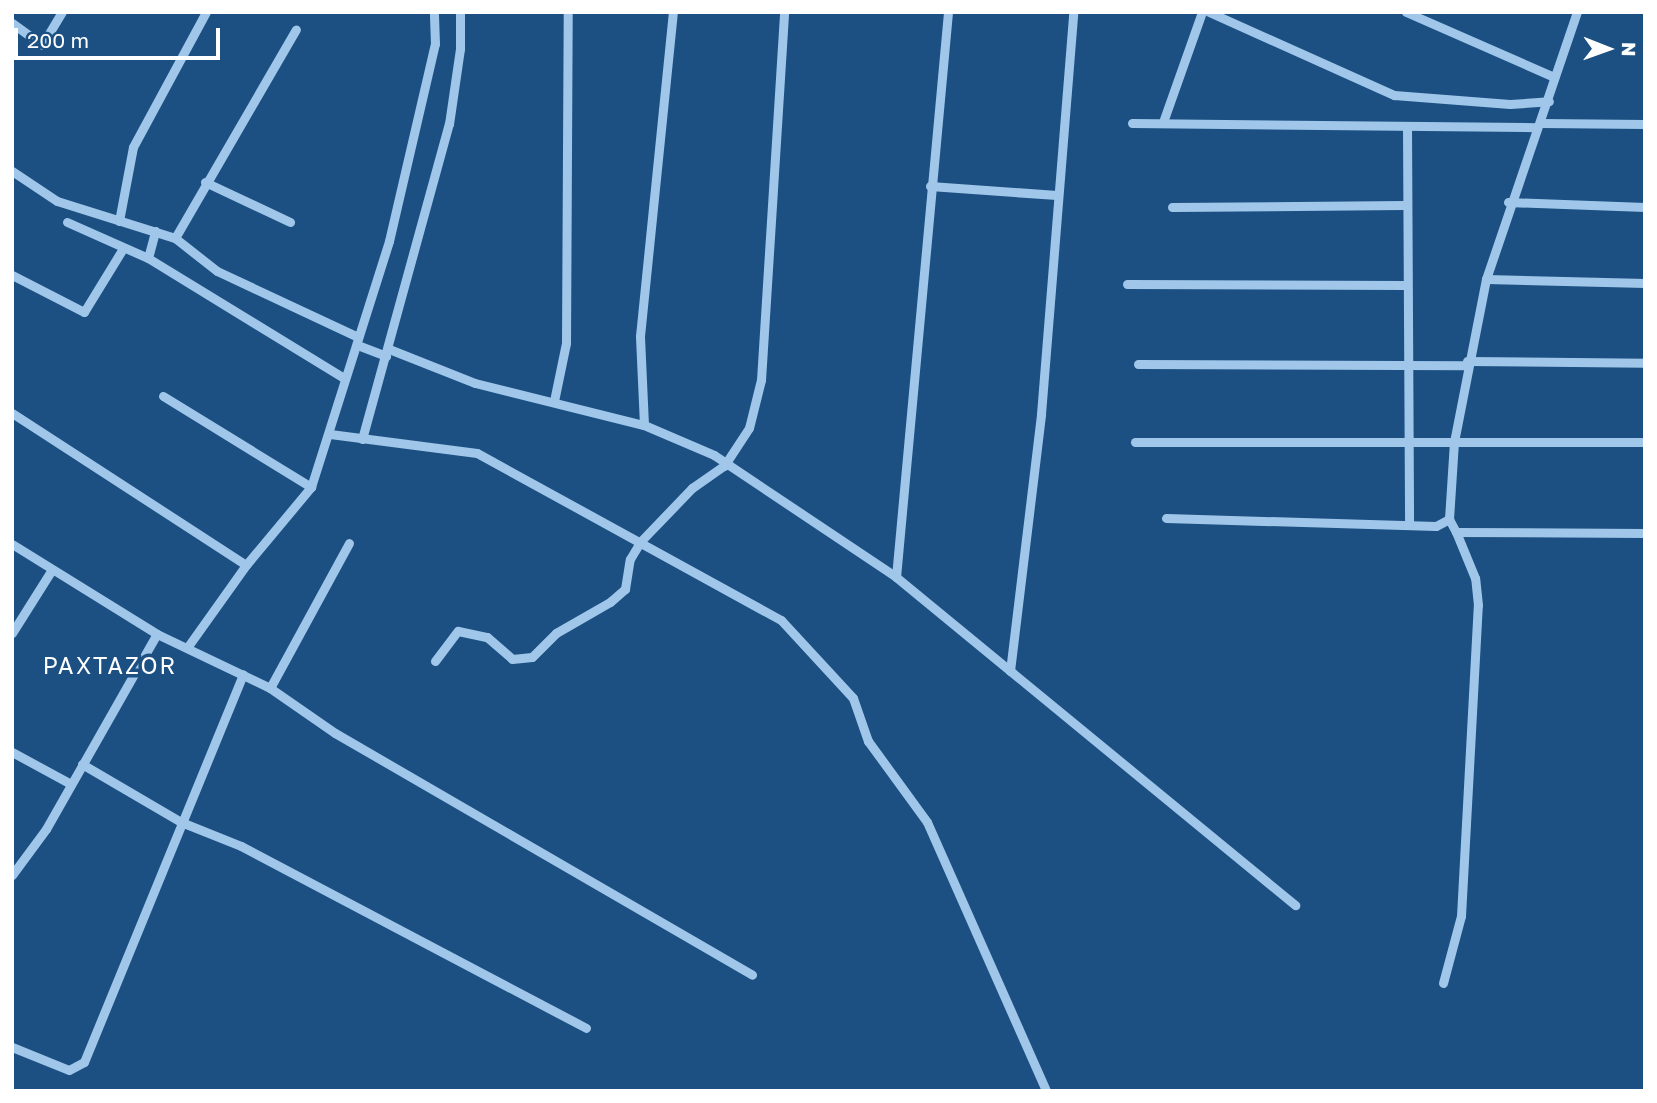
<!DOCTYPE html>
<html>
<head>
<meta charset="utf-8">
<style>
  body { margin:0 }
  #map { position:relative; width:1657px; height:1103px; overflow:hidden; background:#1c5082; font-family:"Golos Text",sans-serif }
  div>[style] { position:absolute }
  .minor>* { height:9px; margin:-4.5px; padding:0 4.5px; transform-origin:4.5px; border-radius:4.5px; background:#a0c7ea }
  span { translate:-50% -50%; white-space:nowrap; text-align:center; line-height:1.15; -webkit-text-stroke:7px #1c5082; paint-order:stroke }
  .quarter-label { font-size:23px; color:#fff; letter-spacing:2px }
  .frame { position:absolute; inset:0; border:14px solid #fff; pointer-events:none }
  .north { position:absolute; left:1573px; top:14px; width:70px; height:70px; -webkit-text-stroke:5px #1c5082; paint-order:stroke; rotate:91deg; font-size:19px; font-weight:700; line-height:28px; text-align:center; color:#fff }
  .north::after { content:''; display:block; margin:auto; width:24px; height:32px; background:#fff; clip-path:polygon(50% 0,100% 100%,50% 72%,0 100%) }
  .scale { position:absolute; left:14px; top:28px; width:206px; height:32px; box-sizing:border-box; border:4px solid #fff; border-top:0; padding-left:9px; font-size:21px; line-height:24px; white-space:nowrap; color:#fff; -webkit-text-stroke:5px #1c5082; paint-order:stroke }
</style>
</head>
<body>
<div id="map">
  <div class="minor">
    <div style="left:1209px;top:12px;width:203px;rotate:24.2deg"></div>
    <div style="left:1394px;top:95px;width:116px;rotate:4.4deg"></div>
    <div style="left:1510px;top:104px;width:39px;rotate:-4deg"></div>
    <div style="left:1406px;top:12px;width:162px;rotate:23.7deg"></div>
    <div style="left:12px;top:23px;width:37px;rotate:36deg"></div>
    <div style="left:42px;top:45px;width:39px;rotate:-59deg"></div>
    <div style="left:1163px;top:122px;width:117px;rotate:-70.5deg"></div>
    <div style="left:1132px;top:123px;width:403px;rotate:0.6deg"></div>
    <div style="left:1541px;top:123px;width:104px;rotate:0.6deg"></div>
    <div style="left:1407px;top:126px;width:398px;rotate:89.7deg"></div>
    <div style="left:12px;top:171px;width:54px;rotate:33.7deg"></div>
    <div style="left:57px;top:201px;width:124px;rotate:17.4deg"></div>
    <div style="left:175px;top:238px;width:53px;rotate:38.2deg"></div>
    <div style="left:217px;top:271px;width:156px;rotate:25.1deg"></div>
    <div style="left:205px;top:182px;width:94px;rotate:25.2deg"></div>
    <div style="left:930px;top:186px;width:127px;rotate:4.1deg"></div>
    <div style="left:1508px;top:202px;width:137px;rotate:2.1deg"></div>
    <div style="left:1172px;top:207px;width:232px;rotate:-0.5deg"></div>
    <div style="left:119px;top:221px;width:75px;rotate:-79.3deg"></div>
    <div style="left:133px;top:147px;width:153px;rotate:-61.6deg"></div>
    <div style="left:67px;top:222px;width:89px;rotate:24deg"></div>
    <div style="left:148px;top:258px;width:230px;rotate:31.5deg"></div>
    <div style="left:175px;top:238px;width:241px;rotate:-59.9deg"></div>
    <div style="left:148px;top:258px;width:28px;rotate:-75deg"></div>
    <div style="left:12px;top:275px;width:81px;rotate:27.2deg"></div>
    <div style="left:84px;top:312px;width:73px;rotate:-58.5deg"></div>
    <div style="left:1486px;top:279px;width:159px;rotate:1.4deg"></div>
    <div style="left:1127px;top:284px;width:279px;rotate:0.2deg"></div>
    <div style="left:360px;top:346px;width:28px;rotate:21deg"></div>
    <div style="left:389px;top:349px;width:92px;rotate:21.6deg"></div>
    <div style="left:475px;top:383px;width:174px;rotate:14deg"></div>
    <div style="left:644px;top:425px;width:76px;rotate:23.2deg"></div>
    <div style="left:714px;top:455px;width:219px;rotate:33.8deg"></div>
    <div style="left:896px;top:577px;width:517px;rotate:39.42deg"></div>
    <div style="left:1467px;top:361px;width:178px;rotate:0.6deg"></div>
    <div style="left:1138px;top:364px;width:328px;rotate:0.2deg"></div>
    <div style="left:163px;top:396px;width:174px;rotate:31.6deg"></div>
    <div style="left:554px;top:401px;width:59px;rotate:-78.3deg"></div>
    <div style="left:566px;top:343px;width:331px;rotate:-89.7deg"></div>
    <div style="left:12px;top:413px;width:279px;rotate:33deg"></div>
    <div style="left:644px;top:425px;width:89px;rotate:-92.6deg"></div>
    <div style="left:640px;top:336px;width:326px;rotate:-84.2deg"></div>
    <div style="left:330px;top:434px;width:148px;rotate:7.4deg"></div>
    <div style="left:477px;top:453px;width:347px;rotate:28.8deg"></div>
    <div style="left:781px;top:620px;width:106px;rotate:47.3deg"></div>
    <div style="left:853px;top:698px;width:46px;rotate:70.8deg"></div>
    <div style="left:868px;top:741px;width:100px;rotate:53.9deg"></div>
    <div style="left:927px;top:822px;width:294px;rotate:66.1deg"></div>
    <div style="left:362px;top:439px;width:327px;rotate:-74.6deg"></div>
    <div style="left:449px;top:124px;width:76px;rotate:-81.7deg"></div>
    <div style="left:460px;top:49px;width:37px;rotate:-90deg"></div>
    <div style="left:1135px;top:442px;width:510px"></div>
    <div style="left:1166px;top:518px;width:270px;rotate:1.7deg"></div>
    <div style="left:1436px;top:526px;width:15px;rotate:-28deg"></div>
    <div style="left:1449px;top:519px;width:15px;rotate:62deg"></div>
    <div style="left:1456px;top:532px;width:189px;rotate:0.3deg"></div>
    <div style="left:1449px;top:519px;width:77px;rotate:-86.3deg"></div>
    <div style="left:1454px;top:442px;width:166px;rotate:-78.9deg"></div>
    <div style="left:1486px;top:279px;width:282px;rotate:-71.2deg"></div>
    <div style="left:12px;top:544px;width:171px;rotate:31.8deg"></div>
    <div style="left:157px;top:634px;width:125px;rotate:25.5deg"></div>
    <div style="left:270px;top:688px;width:79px;rotate:34.7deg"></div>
    <div style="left:335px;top:733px;width:482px;rotate:30.1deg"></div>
    <div style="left:896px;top:577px;width:567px;rotate:-84.74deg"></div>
    <div style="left:12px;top:633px;width:73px;rotate:-57.8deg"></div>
    <div style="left:189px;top:645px;width:98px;rotate:-54.5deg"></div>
    <div style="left:246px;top:565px;width:102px;rotate:-50.2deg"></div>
    <div style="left:311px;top:487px;width:258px;rotate:-72.4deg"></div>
    <div style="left:389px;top:241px;width:202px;rotate:-76.9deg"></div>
    <div style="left:435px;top:44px;width:32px;rotate:-92deg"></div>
    <div style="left:435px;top:661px;width:38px;rotate:-53deg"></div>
    <div style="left:458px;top:631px;width:30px;rotate:12deg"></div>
    <div style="left:487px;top:637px;width:33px;rotate:41deg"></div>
    <div style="left:512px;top:659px;width:20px;rotate:-6deg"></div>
    <div style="left:532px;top:657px;width:34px;rotate:-45deg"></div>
    <div style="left:556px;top:633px;width:62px;rotate:-29.9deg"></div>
    <div style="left:610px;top:602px;width:20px;rotate:-41deg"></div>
    <div style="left:625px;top:589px;width:30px;rotate:-81deg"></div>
    <div style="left:630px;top:559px;width:21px;rotate:-59deg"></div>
    <div style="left:641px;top:541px;width:74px;rotate:-46.1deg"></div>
    <div style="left:692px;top:488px;width:39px;rotate:-35deg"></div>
    <div style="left:724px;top:466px;width:45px;rotate:-56.7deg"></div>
    <div style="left:749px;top:428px;width:49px;rotate:-76deg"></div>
    <div style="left:761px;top:380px;width:369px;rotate:-86.4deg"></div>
    <div style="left:1010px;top:671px;width:259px;rotate:-83.1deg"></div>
    <div style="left:1041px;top:414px;width:403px;rotate:-85.4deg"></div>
    <div style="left:270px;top:688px;width:165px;rotate:-61.4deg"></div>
    <div style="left:12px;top:752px;width:67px;rotate:28.5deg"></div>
    <div style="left:82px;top:764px;width:115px;rotate:30.4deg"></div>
    <div style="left:181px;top:822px;width:65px;rotate:21.8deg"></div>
    <div style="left:241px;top:846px;width:390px;rotate:27.8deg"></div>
    <div style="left:12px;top:875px;width:57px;rotate:-53.5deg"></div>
    <div style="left:46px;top:829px;width:224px;rotate:-60.4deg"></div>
    <div style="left:1443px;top:983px;width:69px;rotate:-75deg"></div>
    <div style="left:1461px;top:916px;width:311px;rotate:-86.9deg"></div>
    <div style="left:1478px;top:605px;width:27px;rotate:-96deg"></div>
    <div style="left:1475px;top:578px;width:50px;rotate:-112.4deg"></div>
    <div style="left:12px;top:1047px;width:61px;rotate:22deg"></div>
    <div style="left:69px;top:1070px;width:17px;rotate:-28deg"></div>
    <div style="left:84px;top:1062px;width:419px;rotate:-67.7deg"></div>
  </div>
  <div class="quarter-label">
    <span style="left:110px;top:665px">PAXTAZOR</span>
  </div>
  <div class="frame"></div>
  <div class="north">N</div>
  <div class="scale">200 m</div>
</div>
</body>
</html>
